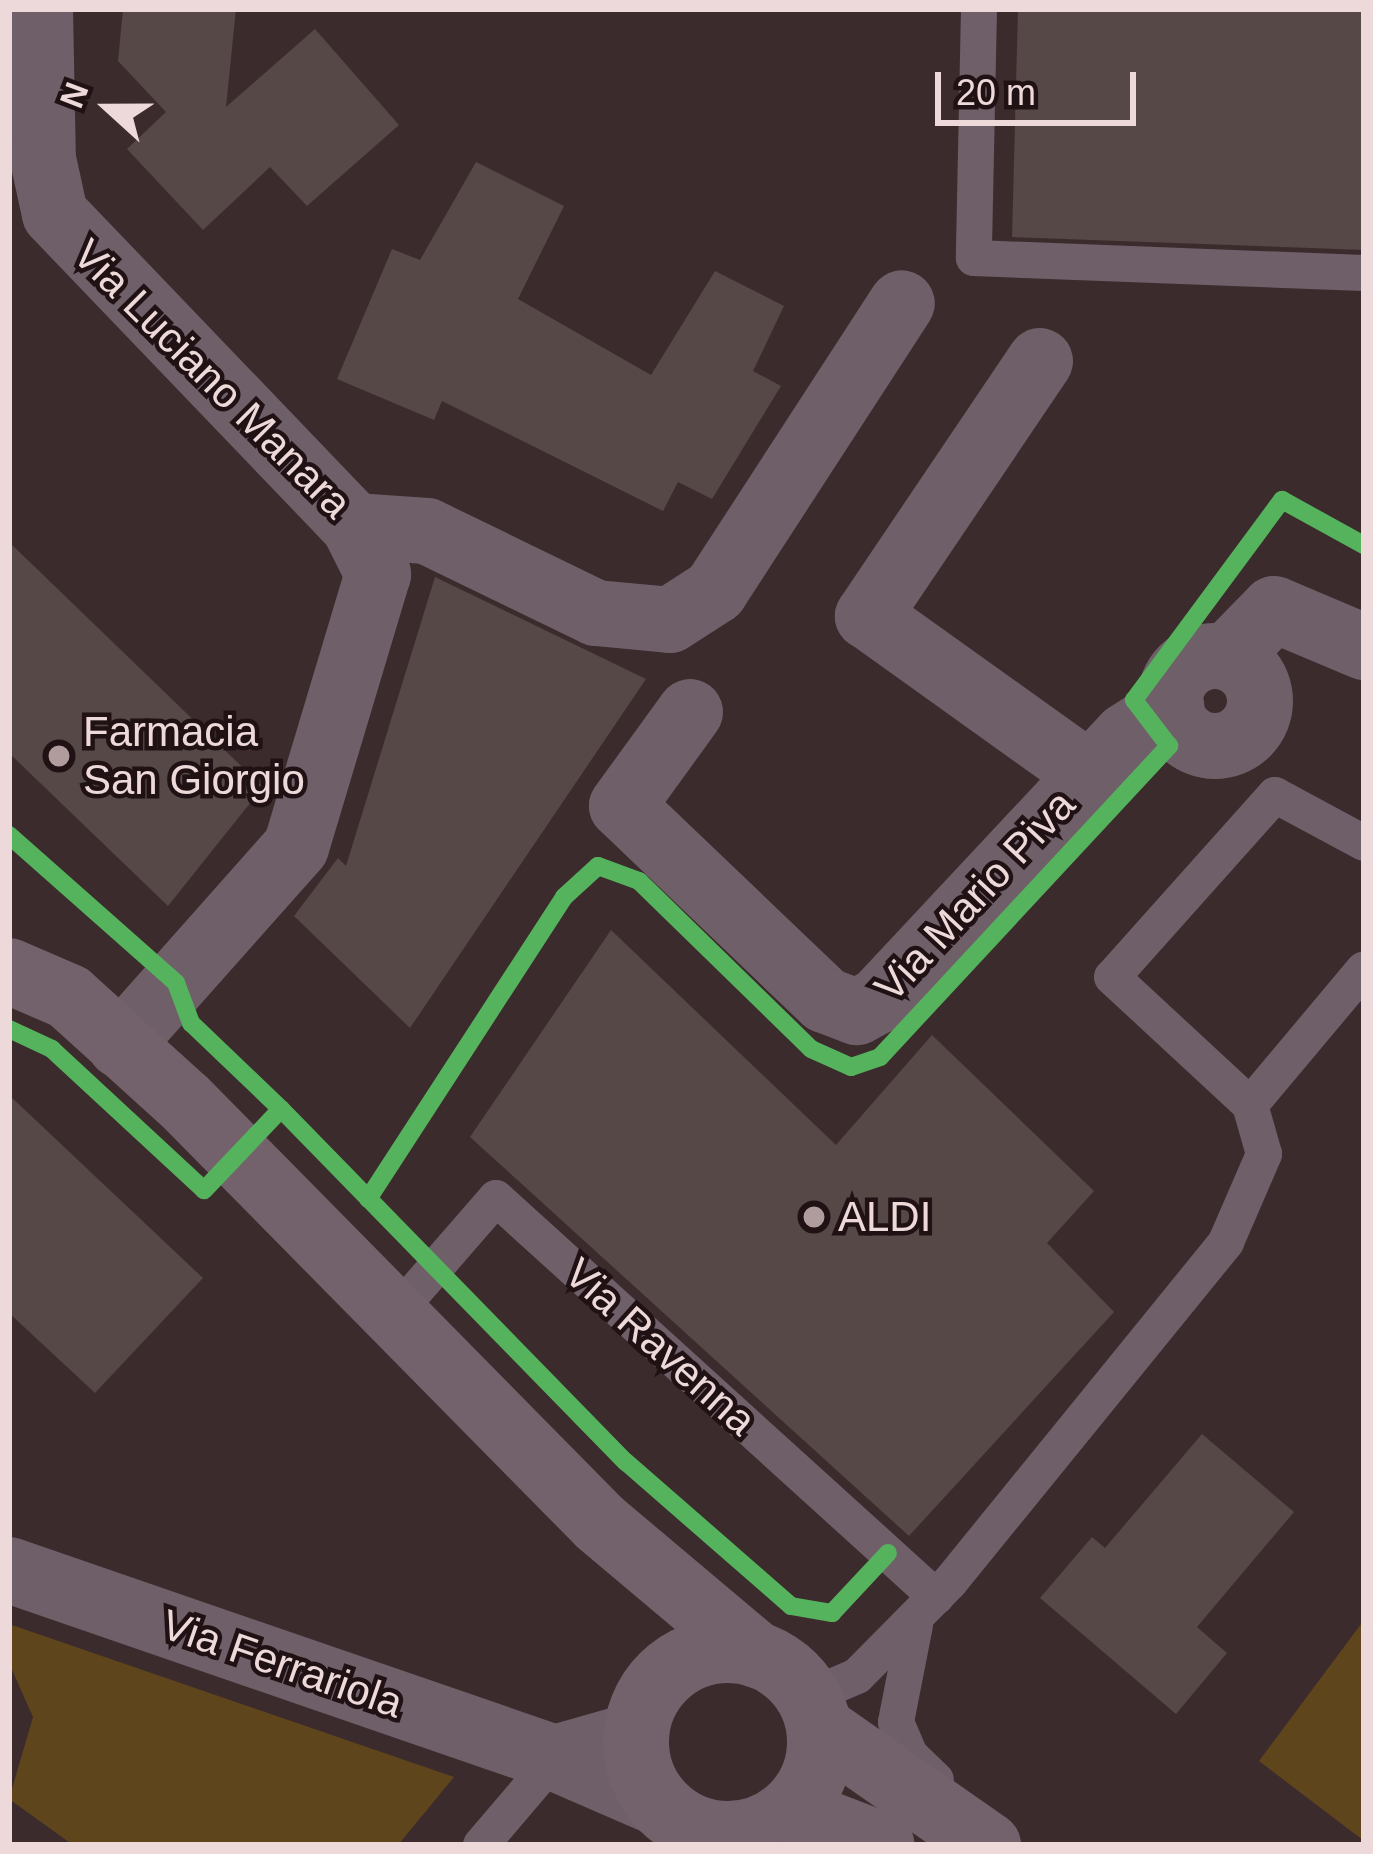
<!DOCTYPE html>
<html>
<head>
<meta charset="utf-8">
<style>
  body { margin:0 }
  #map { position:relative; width:1373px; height:1854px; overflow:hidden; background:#3c2b2d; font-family:Arial,sans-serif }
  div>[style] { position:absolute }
  .green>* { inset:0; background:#5e451b }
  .building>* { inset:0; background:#554846 }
  .path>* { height:8px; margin-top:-4px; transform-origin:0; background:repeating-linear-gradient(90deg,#6d6066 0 6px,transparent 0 12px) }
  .service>* { height:36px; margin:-18px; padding:0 18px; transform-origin:18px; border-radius:18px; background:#6f5f69 }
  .minor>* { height:66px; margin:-33px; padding:0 33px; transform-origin:33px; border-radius:33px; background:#6f5f69 }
  .minor>.ring { margin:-33px; padding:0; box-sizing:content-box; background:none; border:66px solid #6f5f69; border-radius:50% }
  .secondary>* { height:66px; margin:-33px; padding:0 33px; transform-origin:33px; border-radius:33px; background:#73616b }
  .secondary>.ring { margin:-33px; padding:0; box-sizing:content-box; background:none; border:66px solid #73616b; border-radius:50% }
  .cycleway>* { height:18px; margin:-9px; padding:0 9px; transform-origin:9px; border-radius:9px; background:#56b35d }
  .dots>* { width:33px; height:33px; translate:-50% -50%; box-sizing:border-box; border:6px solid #201214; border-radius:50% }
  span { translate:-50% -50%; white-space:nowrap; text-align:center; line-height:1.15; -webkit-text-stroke:9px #201214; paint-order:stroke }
  .street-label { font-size:42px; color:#eed9da }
  .poi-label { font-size:42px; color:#eed9da }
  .left { translate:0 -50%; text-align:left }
  .frame { position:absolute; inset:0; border:12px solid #eed9da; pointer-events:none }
  .north { position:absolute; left:48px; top:48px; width:120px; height:120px; -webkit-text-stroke:9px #201214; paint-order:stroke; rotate:291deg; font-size:33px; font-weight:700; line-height:48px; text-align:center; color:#eed9da }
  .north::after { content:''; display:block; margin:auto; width:42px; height:54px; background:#eed9da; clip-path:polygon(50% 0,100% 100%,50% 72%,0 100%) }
  .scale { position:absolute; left:935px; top:72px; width:201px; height:54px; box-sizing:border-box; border:6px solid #eed9da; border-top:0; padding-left:15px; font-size:36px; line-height:42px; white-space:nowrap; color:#eed9da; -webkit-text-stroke:9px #201214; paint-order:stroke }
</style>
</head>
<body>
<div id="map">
  <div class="green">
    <div style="clip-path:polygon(1364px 1620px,1364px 1841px,1259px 1761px)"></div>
    <div style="clip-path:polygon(9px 1624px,454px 1777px,398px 1845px,73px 1845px,9px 1799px,33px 1717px,9px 1663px)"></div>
  </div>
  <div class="building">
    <div style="clip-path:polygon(123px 9px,236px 9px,226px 107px,315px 29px,399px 125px,307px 206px,270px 167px,203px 230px,127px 149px,166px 112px,118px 61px)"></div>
    <div style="clip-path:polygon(1018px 9px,1364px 9px,1364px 250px,1012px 237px)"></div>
    <div style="clip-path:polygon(476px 162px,564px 206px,518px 299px,651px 375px,715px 271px,784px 306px,753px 371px,781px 386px,712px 499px,678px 482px,663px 511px,442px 401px,434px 420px,337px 379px,392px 249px,420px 260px)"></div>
    <div style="clip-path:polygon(9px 542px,263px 787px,168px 906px,9px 753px)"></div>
    <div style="clip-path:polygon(435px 577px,646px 679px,410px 1028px,294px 916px,338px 858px,346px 866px)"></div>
    <div style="clip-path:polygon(611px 930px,836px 1145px,932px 1035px,1094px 1191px,1047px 1243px,1114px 1312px,909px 1536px,470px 1137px)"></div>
    <div style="clip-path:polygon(9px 1095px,203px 1278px,95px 1393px,9px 1313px)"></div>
    <div style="clip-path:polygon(1202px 1434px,1294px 1512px,1197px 1627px,1227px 1653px,1176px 1714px,1040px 1598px,1092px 1537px,1105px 1548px)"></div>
  </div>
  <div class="path">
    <div style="left:1268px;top:741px;width:50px;rotate:-67.6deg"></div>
  </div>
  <div class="service">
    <div style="left:979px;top:9px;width:249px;rotate:91.2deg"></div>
    <div style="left:974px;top:258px;width:390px;rotate:2.2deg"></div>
    <div style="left:1364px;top:843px;width:101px;rotate:-151.7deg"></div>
    <div style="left:1275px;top:795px;width:244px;rotate:131.8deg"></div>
    <div style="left:1112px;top:977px;width:188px;rotate:42.8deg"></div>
    <div style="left:1250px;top:1105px;width:177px;rotate:-50deg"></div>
    <div style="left:396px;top:1313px;width:152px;rotate:-49deg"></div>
    <div style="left:496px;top:1198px;width:594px;rotate:42.2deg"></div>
    <div style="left:915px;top:1625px;width:99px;rotate:101.1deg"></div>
    <div style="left:896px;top:1722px;width:36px;rotate:67deg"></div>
    <div style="left:910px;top:1755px;width:36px;rotate:44deg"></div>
    <div style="left:808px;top:1697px;width:53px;rotate:-23.2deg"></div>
    <div style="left:857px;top:1676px;width:132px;rotate:-45.3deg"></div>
    <div style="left:950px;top:1582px;width:438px;rotate:-50.9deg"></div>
    <div style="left:1226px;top:1242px;width:96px;rotate:-66.6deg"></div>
    <div style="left:1264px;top:1154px;width:51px;rotate:-105.9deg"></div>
    <div style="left:724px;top:1835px;width:10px;rotate:73deg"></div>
    <div style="left:481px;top:1845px;width:114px;rotate:-49.6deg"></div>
  </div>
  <div class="minor">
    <div style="left:40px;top:9px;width:150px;rotate:88.9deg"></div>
    <div style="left:43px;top:159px;width:56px;rotate:77.7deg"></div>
    <div style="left:55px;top:214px;width:432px;rotate:46.2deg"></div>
    <div style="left:354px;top:526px;width:54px;rotate:63.4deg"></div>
    <div style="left:378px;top:574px;width:285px;rotate:106.7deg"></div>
    <div style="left:296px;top:847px;width:265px;rotate:131.6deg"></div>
    <div style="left:1040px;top:361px;width:308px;rotate:124deg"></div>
    <div style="left:868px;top:616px;width:273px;rotate:35.6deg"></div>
    <div style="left:354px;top:526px;width:73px;rotate:3.9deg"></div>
    <div style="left:427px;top:531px;width:188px;rotate:25.9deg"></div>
    <div style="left:596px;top:613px;width:74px;rotate:5.4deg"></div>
    <div style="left:670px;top:620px;width:54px;rotate:-32.8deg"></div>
    <div style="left:715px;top:591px;width:343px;rotate:-57deg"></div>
    <div class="ring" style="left:1170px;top:656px;width:24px;height:24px"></div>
    <div style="left:1227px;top:657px;width:67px;rotate:-45.6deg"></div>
    <div style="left:1274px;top:609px;width:98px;rotate:22.9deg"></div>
    <div style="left:690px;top:712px;width:116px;rotate:125.9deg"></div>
    <div style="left:622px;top:806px;width:281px;rotate:43.7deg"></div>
    <div style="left:825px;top:1000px;width:34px;rotate:21deg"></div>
    <div style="left:857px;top:1012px;width:24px;rotate:-28deg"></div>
    <div style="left:878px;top:1001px;width:363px;rotate:-46.9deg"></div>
    <div style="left:1126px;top:736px;width:54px;rotate:-32.8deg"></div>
    <div style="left:9px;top:1570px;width:577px;rotate:19deg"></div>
    <div style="left:555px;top:1758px;width:113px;rotate:23.4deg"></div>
    <div style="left:555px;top:1758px;width:84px;rotate:-15.9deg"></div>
  </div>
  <div class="secondary">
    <div style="left:9px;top:971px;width:65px;rotate:23.4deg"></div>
    <div style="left:69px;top:997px;width:156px;rotate:42.2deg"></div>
    <div style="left:185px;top:1102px;width:591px;rotate:45.41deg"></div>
    <div style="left:600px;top:1523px;width:205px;rotate:40.1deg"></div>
    <div class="ring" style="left:636px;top:1650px;width:118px;height:118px"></div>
    <div style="left:820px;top:1728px;width:205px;rotate:34.9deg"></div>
    <div style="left:791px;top:1810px;width:97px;rotate:21deg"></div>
  </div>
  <div class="cycleway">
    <div style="left:9px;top:835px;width:223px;rotate:41.5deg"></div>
    <div style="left:176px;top:983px;width:43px;rotate:69.4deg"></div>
    <div style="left:191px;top:1023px;width:124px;rotate:43.7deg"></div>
    <div style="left:281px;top:1109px;width:112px;rotate:133.5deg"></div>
    <div style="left:204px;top:1190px;width:207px;rotate:-137.2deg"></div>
    <div style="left:52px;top:1049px;width:47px;rotate:-155.1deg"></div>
    <div style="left:281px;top:1109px;width:494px;rotate:45.7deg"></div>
    <div style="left:626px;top:1462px;width:219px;rotate:41.1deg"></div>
    <div style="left:791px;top:1606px;width:42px;rotate:9.7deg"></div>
    <div style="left:832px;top:1613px;width:82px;rotate:-47deg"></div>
    <div style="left:368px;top:1199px;width:360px;rotate:-57deg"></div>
    <div style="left:564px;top:897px;width:46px;rotate:-42.4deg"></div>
    <div style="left:598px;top:866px;width:44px;rotate:20.1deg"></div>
    <div style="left:639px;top:881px;width:240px;rotate:44.3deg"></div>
    <div style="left:811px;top:1049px;width:44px;rotate:24.2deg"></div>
    <div style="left:851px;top:1067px;width:31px;rotate:-19deg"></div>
    <div style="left:880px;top:1057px;width:425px;rotate:-47.1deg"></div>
    <div style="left:1169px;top:746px;width:58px;rotate:-127.3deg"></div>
    <div style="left:1134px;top:700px;width:249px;rotate:-53.5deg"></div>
    <div style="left:1282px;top:500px;width:94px;rotate:28.8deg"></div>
  </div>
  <div class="dots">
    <div style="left:59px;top:756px;background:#b09c9d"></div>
    <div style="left:814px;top:1217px;background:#b09c9d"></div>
  </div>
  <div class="street-label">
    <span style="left:212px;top:379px;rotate:45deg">Via Luciano Manara</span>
    <span style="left:975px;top:896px;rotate:-47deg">Via Mario Piva</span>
    <span style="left:660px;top:1347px;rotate:42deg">Via Ravenna</span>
    <span style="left:282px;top:1664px;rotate:19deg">Via Ferrariola</span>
  </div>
  <div class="poi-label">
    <span class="left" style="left:83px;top:756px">Farmacia<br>San Giorgio</span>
    <span class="left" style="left:838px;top:1217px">ALDI</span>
  </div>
  <div class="frame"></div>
  <div class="north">N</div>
  <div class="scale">20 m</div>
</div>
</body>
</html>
